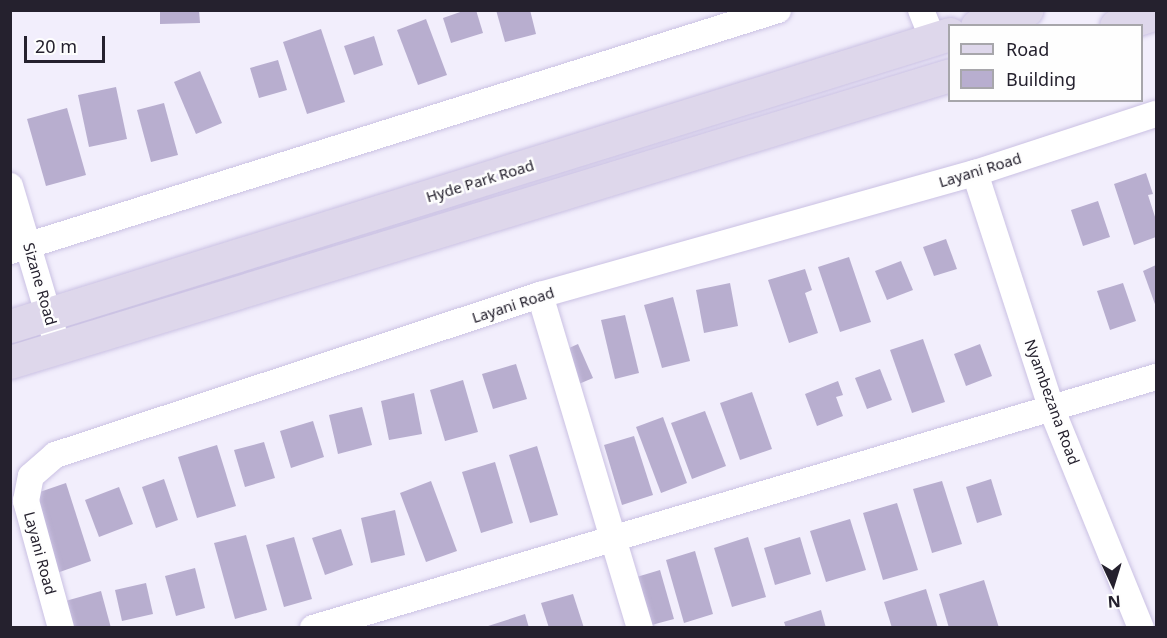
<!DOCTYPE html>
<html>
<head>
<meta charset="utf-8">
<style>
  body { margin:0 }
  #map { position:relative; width:1167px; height:638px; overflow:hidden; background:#f2eefc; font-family:"Noto Sans",sans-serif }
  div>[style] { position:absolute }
  .building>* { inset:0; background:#b8aecf }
  .roads { filter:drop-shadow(0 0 2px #cac1e3) drop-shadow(0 0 2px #cac1e3) }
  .street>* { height:26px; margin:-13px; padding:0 13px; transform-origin:13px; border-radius:13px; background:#fff }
  .secondary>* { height:33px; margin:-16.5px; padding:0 16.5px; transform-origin:16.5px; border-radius:16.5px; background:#ded7eb }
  span { translate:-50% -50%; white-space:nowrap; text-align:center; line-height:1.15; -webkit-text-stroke:5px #fefefe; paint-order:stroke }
  .street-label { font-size:15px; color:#25212e }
  .frame { position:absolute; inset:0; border:12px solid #25212e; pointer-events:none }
  .legend { position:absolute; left:948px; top:24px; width:195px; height:78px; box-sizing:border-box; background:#fefefe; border:2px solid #a7a6ab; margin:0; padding:8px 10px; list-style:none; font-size:18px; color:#25212e }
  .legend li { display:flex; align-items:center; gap:12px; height:30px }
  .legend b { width:30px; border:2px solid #a7a6ab }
  .north { position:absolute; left:1083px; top:554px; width:60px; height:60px; -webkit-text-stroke:4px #fefefe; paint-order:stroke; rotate:176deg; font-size:16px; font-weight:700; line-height:24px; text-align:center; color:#25212e }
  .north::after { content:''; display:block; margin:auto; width:21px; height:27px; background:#25212e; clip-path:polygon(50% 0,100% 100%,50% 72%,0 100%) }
  .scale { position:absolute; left:24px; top:36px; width:81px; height:27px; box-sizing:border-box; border:3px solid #25212e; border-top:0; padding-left:8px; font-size:18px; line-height:21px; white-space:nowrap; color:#25212e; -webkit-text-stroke:4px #fefefe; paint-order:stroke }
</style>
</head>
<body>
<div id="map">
  <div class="building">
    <div style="clip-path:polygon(160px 10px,199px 10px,200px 23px,160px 24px)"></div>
    <div style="clip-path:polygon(466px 10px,476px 10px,483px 33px,451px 43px,443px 18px)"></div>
    <div style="clip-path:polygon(496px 10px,530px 10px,536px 34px,505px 42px)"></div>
    <div style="clip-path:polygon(426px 19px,447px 75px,418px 85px,397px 30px)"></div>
    <div style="clip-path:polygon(321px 29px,345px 102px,307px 114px,283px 42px)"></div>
    <div style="clip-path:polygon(374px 36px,383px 65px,354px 75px,344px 46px)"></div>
    <div style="clip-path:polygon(278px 60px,287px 90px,259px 98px,250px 68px)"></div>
    <div style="clip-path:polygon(200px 71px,222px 123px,196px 134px,174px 82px)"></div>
    <div style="clip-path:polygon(116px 87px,127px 139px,89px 147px,78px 95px)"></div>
    <div style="clip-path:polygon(164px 103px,178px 155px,151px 162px,137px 110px)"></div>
    <div style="clip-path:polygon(67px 108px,86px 175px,46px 186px,27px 119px)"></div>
    <div style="clip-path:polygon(1146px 173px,1153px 194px,1148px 195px,1156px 220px,1156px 237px,1134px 245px,1114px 184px)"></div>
    <div style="clip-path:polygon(1098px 201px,1110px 237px,1083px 246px,1071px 210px)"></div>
    <div style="clip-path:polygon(946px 239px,957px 269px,934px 276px,923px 247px)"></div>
    <div style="clip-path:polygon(849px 257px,871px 322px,840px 332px,818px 267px)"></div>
    <div style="clip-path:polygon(901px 261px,913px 290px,887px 300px,875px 271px)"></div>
    <div style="clip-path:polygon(1156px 265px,1156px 307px,1143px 271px)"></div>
    <div style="clip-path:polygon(805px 269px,812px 290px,805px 293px,818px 333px,789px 343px,768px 280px)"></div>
    <div style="clip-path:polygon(730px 283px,738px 326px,704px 333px,696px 290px)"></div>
    <div style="clip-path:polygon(1123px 283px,1136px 321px,1110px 330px,1097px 291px)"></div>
    <div style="clip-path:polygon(673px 297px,690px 361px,662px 368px,644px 305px)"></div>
    <div style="clip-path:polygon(625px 315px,639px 373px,615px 379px,601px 320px)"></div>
    <div style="clip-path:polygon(923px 339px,945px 402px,912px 413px,890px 350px)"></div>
    <div style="clip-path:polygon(578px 344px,593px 378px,574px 386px,558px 353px)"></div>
    <div style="clip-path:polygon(980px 344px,992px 376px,966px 386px,954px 354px)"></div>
    <div style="clip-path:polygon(516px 364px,527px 399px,493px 409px,482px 374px)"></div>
    <div style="clip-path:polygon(880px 369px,892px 400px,867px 409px,855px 378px)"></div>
    <div style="clip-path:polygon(463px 380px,478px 432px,445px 441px,430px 390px)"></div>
    <div style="clip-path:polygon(838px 381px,843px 395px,836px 397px,843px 416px,817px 426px,805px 394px)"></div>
    <div style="clip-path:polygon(752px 392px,772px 449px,740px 460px,720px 403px)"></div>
    <div style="clip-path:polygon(414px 393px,422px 434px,389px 440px,381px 401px)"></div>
    <div style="clip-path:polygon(362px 407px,372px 445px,338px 454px,329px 415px)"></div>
    <div style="clip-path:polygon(705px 411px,726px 466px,692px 479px,671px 423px)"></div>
    <div style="clip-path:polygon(663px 417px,687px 483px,661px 493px,636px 427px)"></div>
    <div style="clip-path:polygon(313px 421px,324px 457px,291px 468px,280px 431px)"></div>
    <div style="clip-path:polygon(634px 436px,653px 495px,622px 505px,604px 445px)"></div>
    <div style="clip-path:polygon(264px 442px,275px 478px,245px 487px,234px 450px)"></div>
    <div style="clip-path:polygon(217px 445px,236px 506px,197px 518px,178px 457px)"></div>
    <div style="clip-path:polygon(537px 446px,558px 515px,530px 523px,509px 455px)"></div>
    <div style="clip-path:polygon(495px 462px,513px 523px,481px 533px,462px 472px)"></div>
    <div style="clip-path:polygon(164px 479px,178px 520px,156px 528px,142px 487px)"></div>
    <div style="clip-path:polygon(991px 479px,1002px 515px,977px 523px,966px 487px)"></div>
    <div style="clip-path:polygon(431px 481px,457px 551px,426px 562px,400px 493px)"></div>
    <div style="clip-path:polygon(942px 481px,962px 544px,932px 553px,913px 489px)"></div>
    <div style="clip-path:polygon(66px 483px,91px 561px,54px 574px,28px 496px)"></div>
    <div style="clip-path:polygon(119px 487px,133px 524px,99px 537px,85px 500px)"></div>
    <div style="clip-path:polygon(897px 503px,918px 570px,883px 580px,863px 513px)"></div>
    <div style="clip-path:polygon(395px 510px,405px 555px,371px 563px,361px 518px)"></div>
    <div style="clip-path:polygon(850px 519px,866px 570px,826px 582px,810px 531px)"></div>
    <div style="clip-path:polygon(341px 529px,353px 565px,325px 575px,312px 538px)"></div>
    <div style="clip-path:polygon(246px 535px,267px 610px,235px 619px,214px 543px)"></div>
    <div style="clip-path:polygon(294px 537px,312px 599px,284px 607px,266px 545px)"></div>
    <div style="clip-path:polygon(748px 537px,766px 597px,732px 607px,714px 548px)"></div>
    <div style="clip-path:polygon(800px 537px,811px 574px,775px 585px,764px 548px)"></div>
    <div style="clip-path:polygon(695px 551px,713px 614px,684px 623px,666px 560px)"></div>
    <div style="clip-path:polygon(195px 568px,205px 608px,176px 616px,165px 576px)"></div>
    <div style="clip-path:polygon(660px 570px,674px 619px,644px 627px,630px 579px)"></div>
    <div style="clip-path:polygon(984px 580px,999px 628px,949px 628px,939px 594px)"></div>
    <div style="clip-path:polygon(146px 583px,153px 614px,122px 621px,115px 590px)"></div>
    <div style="clip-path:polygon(926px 589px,938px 628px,892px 628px,884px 602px)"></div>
    <div style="clip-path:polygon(101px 591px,111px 628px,69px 628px,62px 602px)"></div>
    <div style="clip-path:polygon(573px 594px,584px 628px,549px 628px,541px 603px)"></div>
    <div style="clip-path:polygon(821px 610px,826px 628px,786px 628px,784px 622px)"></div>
    <div style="clip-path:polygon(525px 614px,529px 628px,485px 628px,485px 627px)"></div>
  </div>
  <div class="roads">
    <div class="street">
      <div style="left:921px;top:10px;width:31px;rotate:68deg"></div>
      <div style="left:975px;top:173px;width:249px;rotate:72deg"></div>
      <div style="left:1052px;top:410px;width:235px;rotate:67.8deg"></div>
      <div style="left:10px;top:186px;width:168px;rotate:73.4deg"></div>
      <div style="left:10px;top:251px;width:805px;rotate:-17.42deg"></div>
      <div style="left:540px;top:295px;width:348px;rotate:73.3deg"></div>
      <div style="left:61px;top:628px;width:132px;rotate:-105.4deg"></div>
      <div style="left:26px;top:501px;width:25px;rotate:-79deg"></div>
      <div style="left:31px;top:476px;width:32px;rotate:-41deg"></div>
      <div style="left:55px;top:455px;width:511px;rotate:-18.26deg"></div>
      <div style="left:540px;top:295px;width:452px;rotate:-15.7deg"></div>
      <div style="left:975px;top:173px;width:190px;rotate:-18.1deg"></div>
      <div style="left:313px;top:628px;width:880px;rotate:-16.58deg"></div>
    </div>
    <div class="secondary">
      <div style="left:977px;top:26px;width:52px;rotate:-18.1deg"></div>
      <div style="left:1116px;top:26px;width:42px;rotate:-18deg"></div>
      <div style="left:10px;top:326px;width:984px;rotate:-17.26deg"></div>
      <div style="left:10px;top:362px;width:983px;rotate:-16.98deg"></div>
    </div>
  </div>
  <div class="street-label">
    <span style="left:980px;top:170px;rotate:-17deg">Layani Road</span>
    <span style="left:480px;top:181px;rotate:-17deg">Hyde Park Road</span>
    <span style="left:40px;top:284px;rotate:74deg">Sizane Road</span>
    <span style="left:513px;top:305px;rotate:-18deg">Layani Road</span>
    <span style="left:1052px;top:402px;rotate:70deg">Nyambezana Road</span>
    <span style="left:40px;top:553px;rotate:75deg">Layani Road</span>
  </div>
  <div class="frame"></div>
  <ul class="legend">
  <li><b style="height:8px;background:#ded7eb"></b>Road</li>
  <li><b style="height:16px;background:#b8aecf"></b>Building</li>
  </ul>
  <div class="north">N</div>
  <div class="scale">20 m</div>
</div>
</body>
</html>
